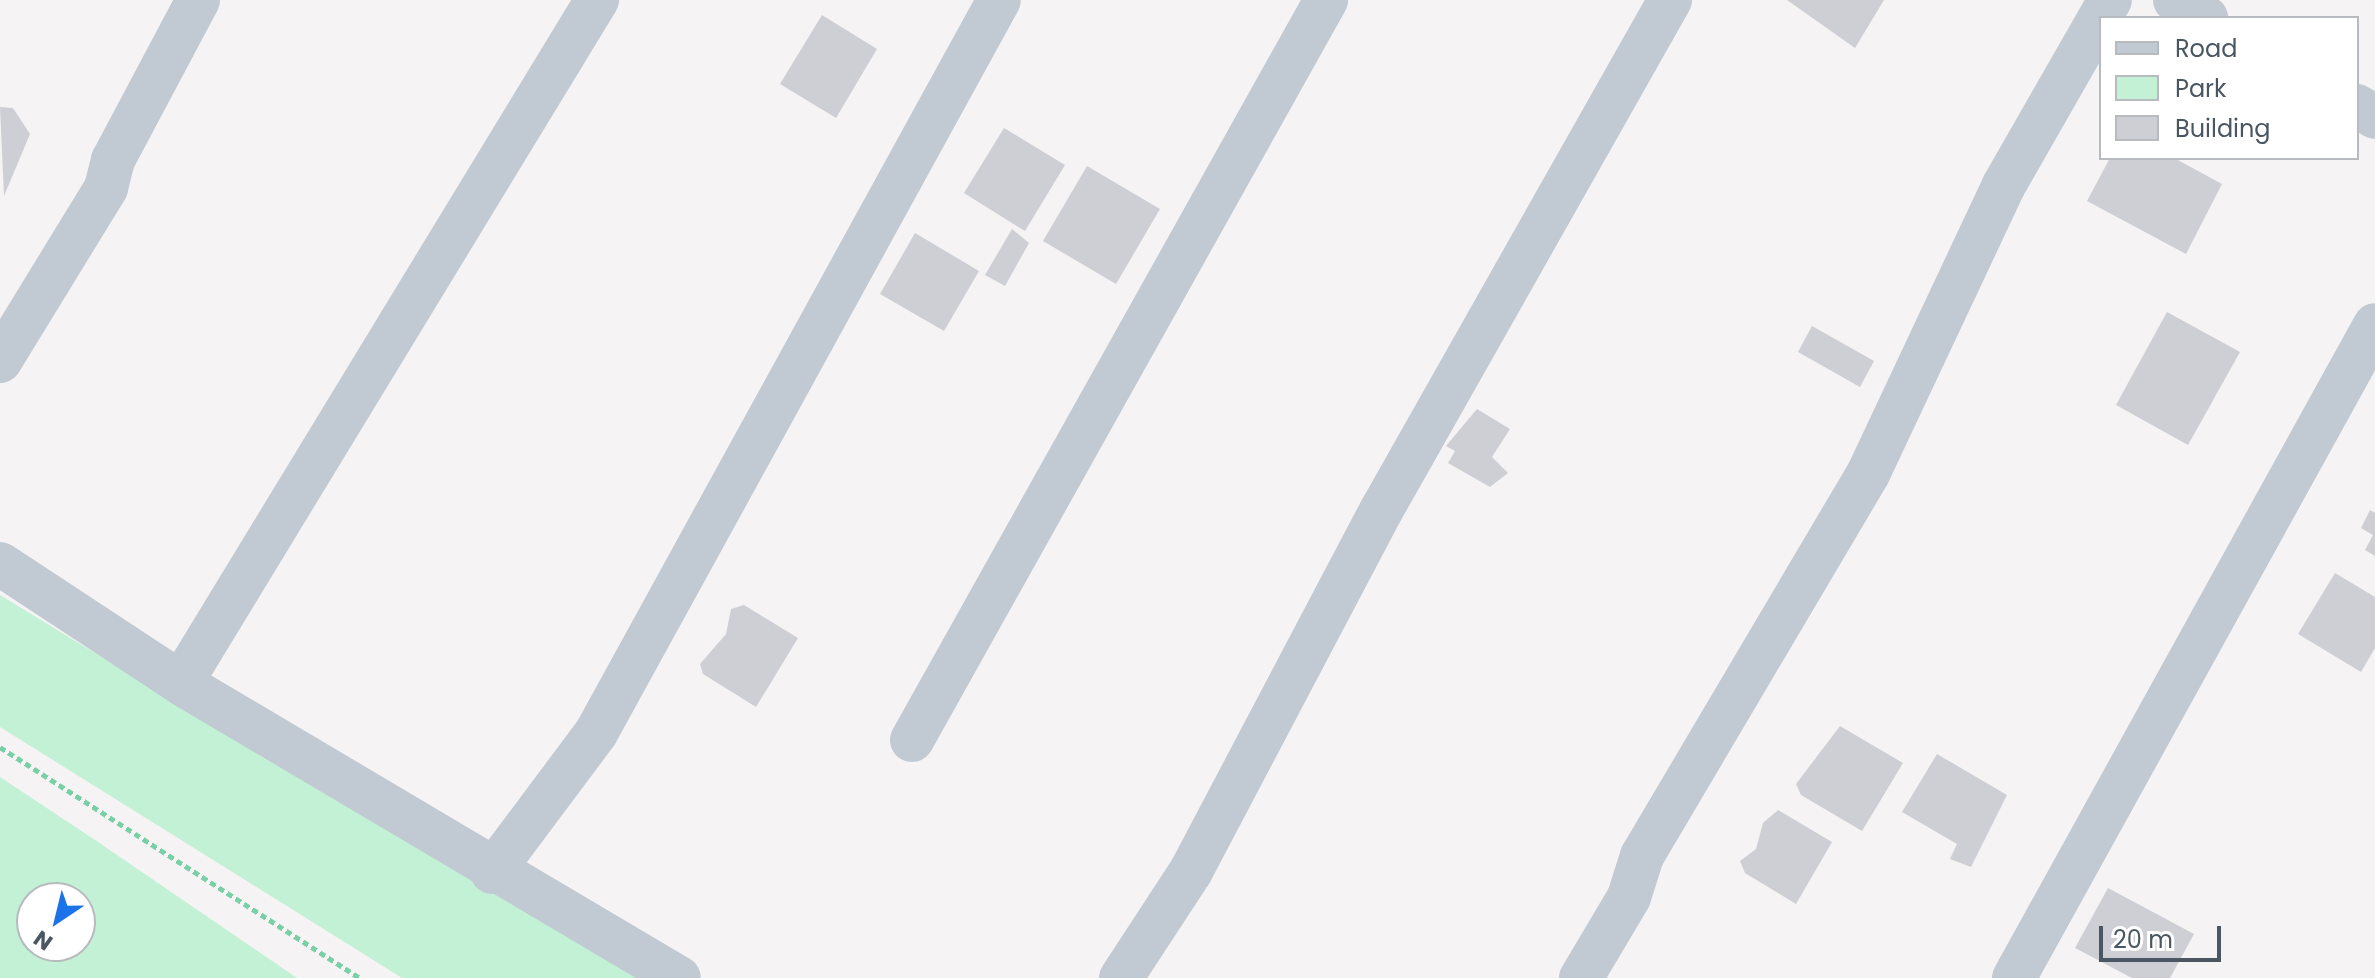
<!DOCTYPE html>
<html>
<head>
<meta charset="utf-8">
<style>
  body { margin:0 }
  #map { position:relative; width:2375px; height:978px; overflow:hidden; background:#f5f3f3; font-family:Poppins,sans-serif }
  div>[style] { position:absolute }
  .green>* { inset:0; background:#c3f1d5 }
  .building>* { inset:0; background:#cdcfd5 }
  .path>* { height:5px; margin-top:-2.5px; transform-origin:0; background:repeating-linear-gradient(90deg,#7ad0a6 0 6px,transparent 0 10px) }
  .minor>* { height:44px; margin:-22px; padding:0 22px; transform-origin:22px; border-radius:22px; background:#c1cad2 }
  span { translate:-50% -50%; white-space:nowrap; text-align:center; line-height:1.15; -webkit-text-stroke:8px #fff; paint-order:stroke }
  .legend { position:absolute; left:2099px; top:16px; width:260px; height:144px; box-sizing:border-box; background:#fff; border:2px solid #b7bbc0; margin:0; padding:10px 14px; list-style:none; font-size:24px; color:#4a5661 }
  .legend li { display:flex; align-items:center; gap:16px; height:40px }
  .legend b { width:40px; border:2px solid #b7bbc0 }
  .north { position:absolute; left:16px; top:882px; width:80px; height:80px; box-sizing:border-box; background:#fff; border:2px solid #b7bbc0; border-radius:50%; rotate:215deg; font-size:22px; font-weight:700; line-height:32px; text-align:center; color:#4a5661 }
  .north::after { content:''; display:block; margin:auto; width:28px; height:36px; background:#1a73e8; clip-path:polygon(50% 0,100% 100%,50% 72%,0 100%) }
  .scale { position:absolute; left:2099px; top:926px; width:122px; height:36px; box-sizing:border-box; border:4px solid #4a5661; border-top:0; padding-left:10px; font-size:24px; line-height:28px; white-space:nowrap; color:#4a5661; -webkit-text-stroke:6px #fff; paint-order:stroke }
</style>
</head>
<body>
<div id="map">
  <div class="green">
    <div style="clip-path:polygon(0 595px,198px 716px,651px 978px,402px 978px,0 727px)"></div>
    <div style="clip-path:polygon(evenodd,0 777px,98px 842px,297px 978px,0 978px,0 777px,32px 898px,80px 898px,80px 946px,32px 946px,32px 898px)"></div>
  </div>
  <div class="building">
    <div style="clip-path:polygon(1787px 0,1884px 0,1855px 48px)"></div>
    <div style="clip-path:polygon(822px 15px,877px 49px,836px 118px,780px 84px)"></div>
    <div style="clip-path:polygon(0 107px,13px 108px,30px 134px,4px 196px)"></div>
    <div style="clip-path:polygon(1004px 128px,1065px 165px,1025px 231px,964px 193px)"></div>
    <div style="clip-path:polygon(2110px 158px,2174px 158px,2222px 184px,2186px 254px,2087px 201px)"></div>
    <div style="clip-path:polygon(1087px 166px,1160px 209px,1116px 284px,1043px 241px)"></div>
    <div style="clip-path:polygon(1012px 229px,1029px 243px,1005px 286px,985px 275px)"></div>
    <div style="clip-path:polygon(915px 233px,979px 271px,944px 331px,880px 294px)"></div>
    <div style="clip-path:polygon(2167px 312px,2240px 352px,2188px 445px,2116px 405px)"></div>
    <div style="clip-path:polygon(1812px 326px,1874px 361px,1860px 387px,1798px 352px)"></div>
    <div style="clip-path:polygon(1477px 409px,1510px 429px,1492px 457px,1508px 473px,1490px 487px,1448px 463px,1455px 451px,1446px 446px)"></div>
    <div style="clip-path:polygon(2370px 510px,2375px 513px,2375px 556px,2365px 550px,2373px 535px,2361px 528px)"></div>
    <div style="clip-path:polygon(2335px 573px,2375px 597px,2375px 648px,2361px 672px,2298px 634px)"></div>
    <div style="clip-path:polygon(744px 605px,798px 638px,756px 707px,703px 674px,700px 664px,726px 634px,731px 609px)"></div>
    <div style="clip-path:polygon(1840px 726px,1903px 763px,1862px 831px,1801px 795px,1796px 784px)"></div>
    <div style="clip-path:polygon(1937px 754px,2007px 795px,1971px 867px,1950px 859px,1957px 844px,1902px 812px)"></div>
    <div style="clip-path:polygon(1778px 810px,1832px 842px,1796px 904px,1745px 873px,1740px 861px,1756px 849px,1763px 823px)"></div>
    <div style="clip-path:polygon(2108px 888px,2194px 934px,2170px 978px,2132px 978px,2075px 948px)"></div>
  </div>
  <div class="path">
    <div style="left:0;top:747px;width:428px;rotate:32.7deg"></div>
  </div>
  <div class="minor">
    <div style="left:2175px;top:0;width:36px;rotate:30deg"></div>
    <div style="left:2357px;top:106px;width:21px;rotate:31deg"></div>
    <div style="left:0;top:361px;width:203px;rotate:-58.5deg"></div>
    <div style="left:106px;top:188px;width:29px;rotate:-76deg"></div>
    <div style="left:113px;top:160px;width:181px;rotate:-62deg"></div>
    <div style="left:0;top:564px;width:220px;rotate:33.3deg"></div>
    <div style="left:184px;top:685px;width:575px;rotate:30.62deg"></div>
    <div style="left:181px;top:683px;width:800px;rotate:-58.66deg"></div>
    <div style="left:912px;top:740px;width:848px;rotate:-60.77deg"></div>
    <div style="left:492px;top:872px;width:174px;rotate:-53.2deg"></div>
    <div style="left:596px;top:733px;width:836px;rotate:-61.2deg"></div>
    <div style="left:1121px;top:978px;width:128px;rotate:-56.8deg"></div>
    <div style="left:1191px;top:871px;width:409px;rotate:-62.2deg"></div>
    <div style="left:1382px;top:509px;width:585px;rotate:-60.5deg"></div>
    <div style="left:1581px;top:978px;width:94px;rotate:-59.3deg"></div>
    <div style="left:1629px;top:897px;width:43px;rotate:-72.4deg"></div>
    <div style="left:1642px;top:856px;width:444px;rotate:-59.4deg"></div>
    <div style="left:1868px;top:474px;width:319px;rotate:-64.8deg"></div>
    <div style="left:2004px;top:185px;width:213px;rotate:-60.2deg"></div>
    <div style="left:2014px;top:978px;width:746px;rotate:-61.06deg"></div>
  </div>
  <ul class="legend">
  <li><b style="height:10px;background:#c1cad2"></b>Road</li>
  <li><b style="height:22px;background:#c3f1d5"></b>Park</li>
  <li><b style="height:22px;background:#cdcfd5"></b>Building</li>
  </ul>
  <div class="north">N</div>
  <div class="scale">20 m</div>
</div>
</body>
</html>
